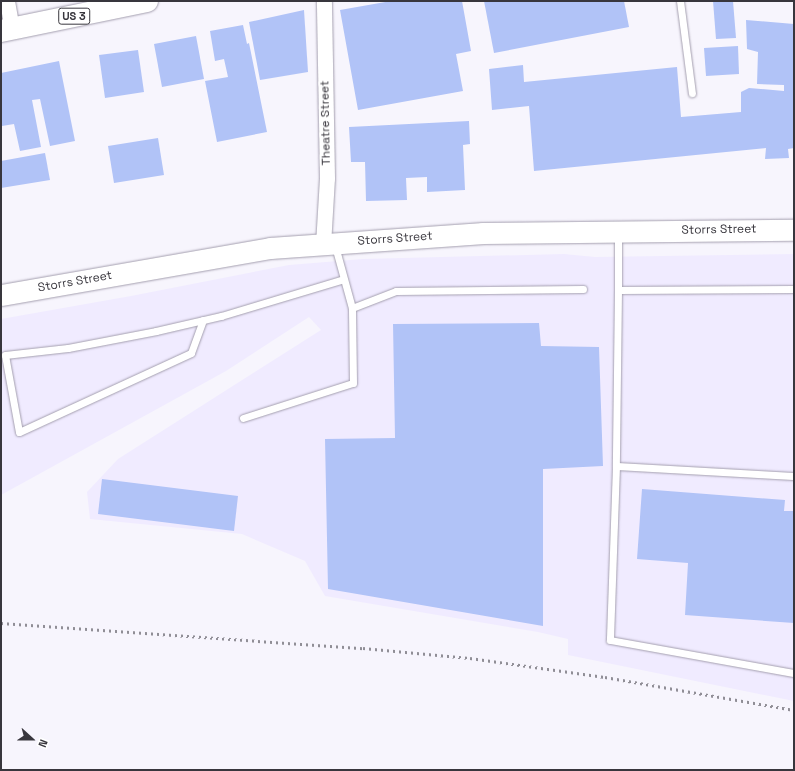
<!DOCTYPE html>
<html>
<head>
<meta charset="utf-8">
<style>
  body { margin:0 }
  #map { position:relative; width:795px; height:771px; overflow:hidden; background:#f7f5fd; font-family:"Space Grotesk",sans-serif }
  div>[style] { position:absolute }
  .built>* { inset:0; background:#f0ebff }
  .building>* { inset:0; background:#b1c3f7 }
  .roads { filter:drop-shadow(0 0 1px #a49faf) drop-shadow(0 0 1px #a49faf) }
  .lane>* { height:7px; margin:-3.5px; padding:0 3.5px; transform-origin:3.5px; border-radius:3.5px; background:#fff }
  .street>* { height:15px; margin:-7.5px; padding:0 7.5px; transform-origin:7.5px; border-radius:7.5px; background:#fff }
  .secondary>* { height:21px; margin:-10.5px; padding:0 10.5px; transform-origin:10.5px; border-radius:10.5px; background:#fff }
  .primary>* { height:22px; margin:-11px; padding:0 11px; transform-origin:11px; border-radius:11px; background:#fff }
  .rail>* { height:3px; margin-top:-1.5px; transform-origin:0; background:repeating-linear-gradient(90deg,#908e96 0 2px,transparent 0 6px) }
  span { translate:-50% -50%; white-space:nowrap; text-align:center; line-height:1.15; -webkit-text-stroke:3.5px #fff; paint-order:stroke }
  .shield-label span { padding:1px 3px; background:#fff; border:1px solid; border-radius:3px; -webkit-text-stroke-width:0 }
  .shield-label { font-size:11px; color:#38363d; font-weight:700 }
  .street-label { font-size:12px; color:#38363d }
  .frame { position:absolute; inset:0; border:2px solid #38363d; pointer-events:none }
  .north { position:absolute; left:12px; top:719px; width:40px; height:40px; -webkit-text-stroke:3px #fff; paint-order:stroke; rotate:111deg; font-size:11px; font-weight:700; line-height:16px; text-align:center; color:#38363d }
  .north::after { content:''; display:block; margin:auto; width:14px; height:18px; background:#38363d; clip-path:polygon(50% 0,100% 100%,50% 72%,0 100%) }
</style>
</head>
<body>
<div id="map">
  <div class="built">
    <div style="clip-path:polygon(564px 254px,595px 257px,794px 254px,794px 701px,568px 655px,568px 639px,538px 632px,325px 596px,305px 561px,242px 534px,90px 519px,87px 492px,118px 459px,321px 330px,309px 317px,226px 371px,1px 495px,1px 319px,131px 296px,289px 265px,363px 259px)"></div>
  </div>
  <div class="building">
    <div style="clip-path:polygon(391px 1px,462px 1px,471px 51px,456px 54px,463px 91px,358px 110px,340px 10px)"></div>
    <div style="clip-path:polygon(484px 1px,624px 1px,629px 27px,494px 53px)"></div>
    <div style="clip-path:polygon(713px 1px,733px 1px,736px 38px,716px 39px)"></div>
    <div style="clip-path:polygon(304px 10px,308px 72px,260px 80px,249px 22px)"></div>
    <div style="clip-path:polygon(746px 20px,794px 24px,794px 148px,788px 149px,789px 158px,765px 159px,766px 148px,534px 171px,529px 106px,492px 110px,489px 69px,523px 65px,524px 82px,677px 67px,681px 117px,741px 112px,741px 92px,749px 88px,784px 91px,784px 85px,757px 84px,758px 52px,747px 49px)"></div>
    <div style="clip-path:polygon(243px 25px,247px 44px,249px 43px,267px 132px,217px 142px,205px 81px,228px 77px,224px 59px,215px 61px,210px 31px)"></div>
    <div style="clip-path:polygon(196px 36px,204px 79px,162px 87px,154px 44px)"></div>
    <div style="clip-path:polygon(738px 46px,739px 74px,706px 76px,704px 48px)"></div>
    <div style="clip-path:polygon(138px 50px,144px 92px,105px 98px,99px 55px)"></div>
    <div style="clip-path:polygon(59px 61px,75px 141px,50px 146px,40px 99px,32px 100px,41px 147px,20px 151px,14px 124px,2px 126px,1px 73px)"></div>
    <div style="clip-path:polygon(469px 121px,470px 144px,463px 145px,465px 190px,427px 192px,427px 177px,406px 178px,407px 200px,366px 201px,365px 162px,351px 162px,349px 127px)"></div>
    <div style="clip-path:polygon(158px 138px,164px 175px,114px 183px,108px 146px)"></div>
    <div style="clip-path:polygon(45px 153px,50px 180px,1px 188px,1px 161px)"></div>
    <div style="clip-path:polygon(539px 323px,541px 346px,599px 347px,603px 466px,543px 469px,543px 626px,328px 589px,325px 439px,395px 438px,393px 324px)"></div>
    <div style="clip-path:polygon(102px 479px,238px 496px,234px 531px,98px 514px)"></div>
    <div style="clip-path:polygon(642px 489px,785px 500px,784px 511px,794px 511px,794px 623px,685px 615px,688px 563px,637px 559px)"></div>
  </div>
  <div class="roads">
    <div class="lane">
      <div style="left:680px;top:1px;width:93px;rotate:82.6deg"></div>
      <div style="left:794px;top:289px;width:176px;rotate:179.7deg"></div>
      <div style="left:618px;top:290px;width:176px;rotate:90.7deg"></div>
      <div style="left:616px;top:466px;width:178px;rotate:3.2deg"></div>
      <div style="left:618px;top:290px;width:57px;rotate:-90deg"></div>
      <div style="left:352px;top:308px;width:47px;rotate:-21.1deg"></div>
      <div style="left:396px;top:291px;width:187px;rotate:-0.6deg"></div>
      <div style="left:203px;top:320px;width:35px;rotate:110deg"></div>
      <div style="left:191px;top:353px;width:189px;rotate:155.3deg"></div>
      <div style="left:19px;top:432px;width:78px;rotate:-100.3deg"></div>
      <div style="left:5px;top:355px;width:63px;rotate:-6.3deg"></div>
      <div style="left:68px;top:348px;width:90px;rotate:-10.9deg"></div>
      <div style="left:156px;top:331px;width:67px;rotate:-13deg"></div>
      <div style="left:221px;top:316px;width:128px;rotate:-16.7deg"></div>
      <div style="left:243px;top:418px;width:115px;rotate:-17.7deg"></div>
      <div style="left:353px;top:383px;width:75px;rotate:-90.8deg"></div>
      <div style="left:352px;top:308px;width:64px;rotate:-105.3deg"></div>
      <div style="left:616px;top:466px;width:174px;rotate:92deg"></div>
      <div style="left:610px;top:640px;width:187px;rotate:10.2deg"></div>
    </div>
    <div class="street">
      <div style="left:7px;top:1px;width:28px;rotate:80deg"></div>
      <div style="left:323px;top:245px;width:67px;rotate:-86.6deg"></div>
      <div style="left:327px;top:178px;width:177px;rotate:-91deg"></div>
    </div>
    <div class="secondary">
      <div style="left:1px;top:295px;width:273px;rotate:-9.9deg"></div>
      <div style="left:270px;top:248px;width:214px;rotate:-4deg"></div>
      <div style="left:483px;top:233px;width:311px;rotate:-0.6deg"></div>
    </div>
    <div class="primary">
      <div style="left:1px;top:31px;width:149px;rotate:-11.6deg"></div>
    </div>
  </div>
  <div class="rail">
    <div style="left:1px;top:623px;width:363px;rotate:4deg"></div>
    <div style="left:363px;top:648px;width:107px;rotate:5.3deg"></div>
    <div style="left:470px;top:658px;width:136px;rotate:8deg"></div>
    <div style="left:605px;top:677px;width:192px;rotate:9.9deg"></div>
  </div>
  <div class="shield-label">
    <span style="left:74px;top:16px">US 3</span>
  </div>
  <div class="street-label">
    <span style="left:326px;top:123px;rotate:-91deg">Theatre Street</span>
    <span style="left:719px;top:230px;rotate:-1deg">Storrs Street</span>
    <span style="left:395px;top:239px;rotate:-4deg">Storrs Street</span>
    <span style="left:75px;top:282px;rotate:-10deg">Storrs Street</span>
  </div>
  <div class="frame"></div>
  <div class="north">N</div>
</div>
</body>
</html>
